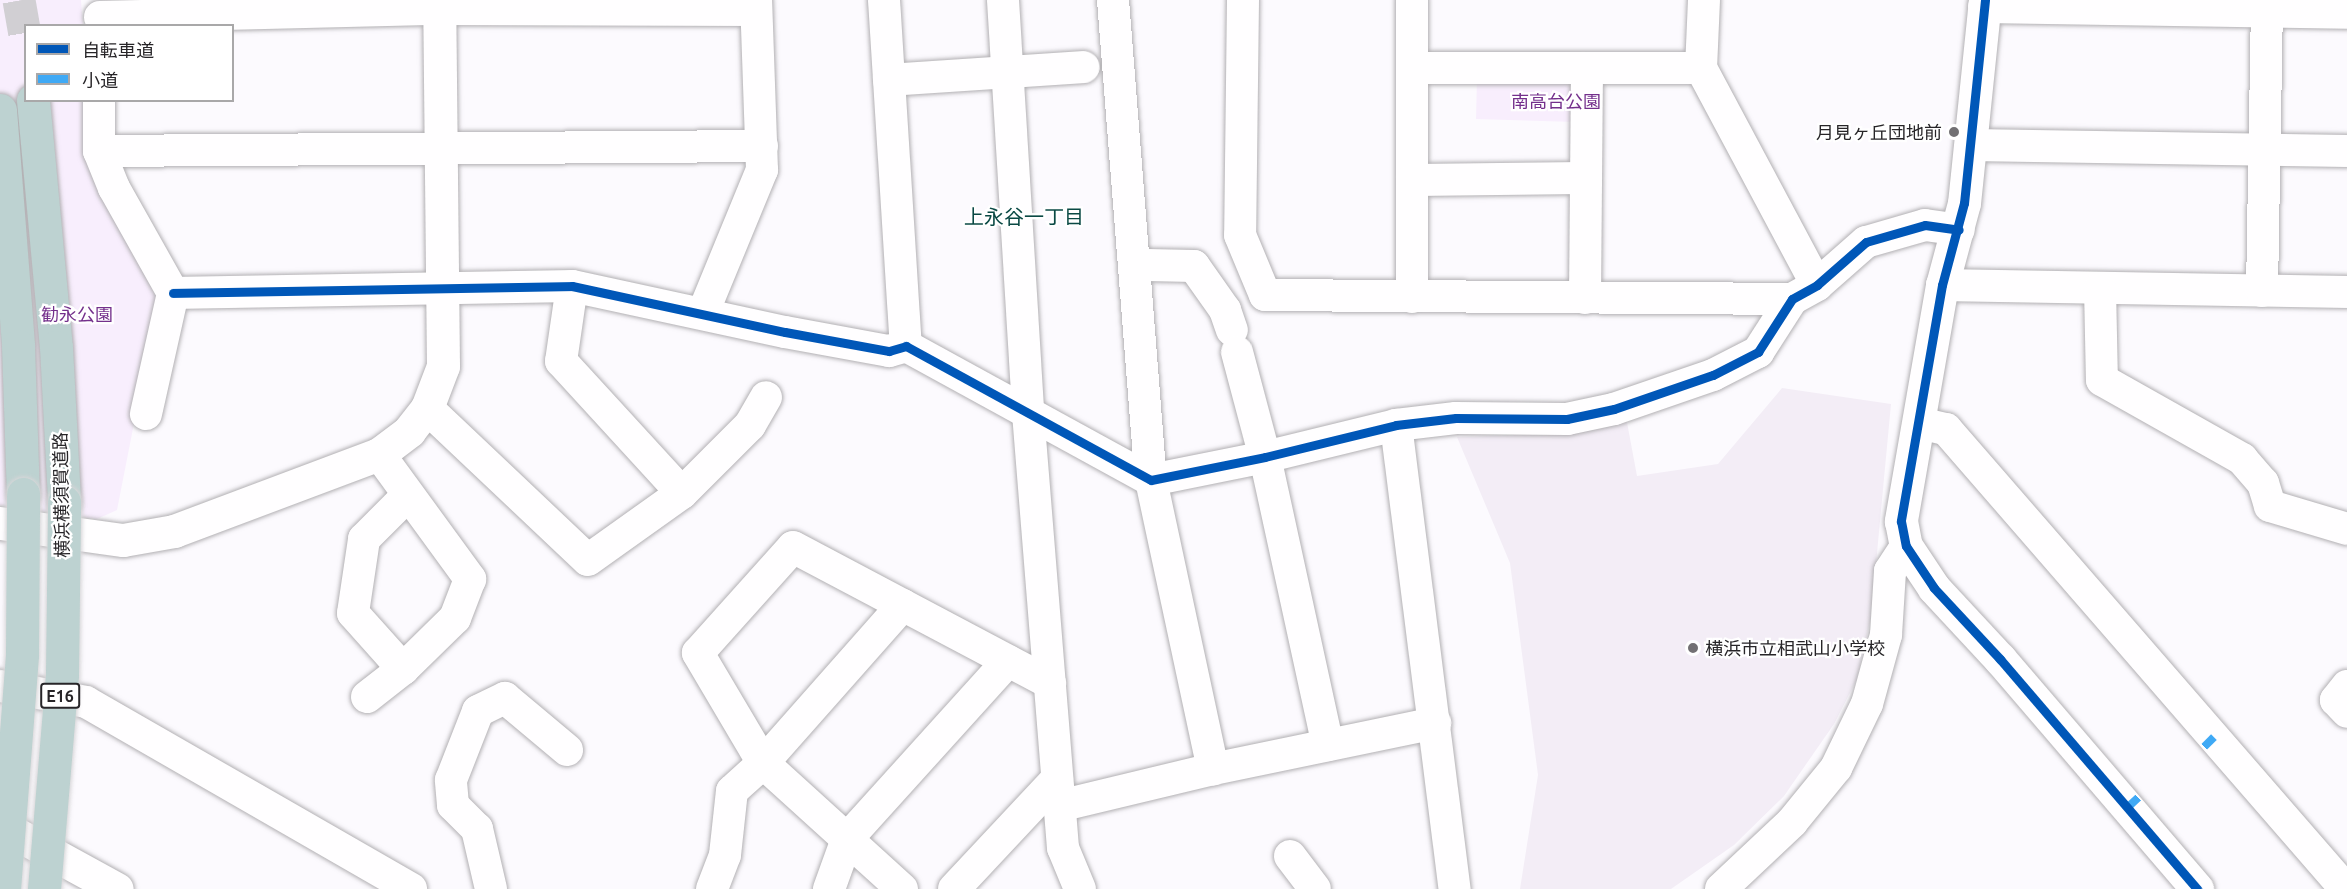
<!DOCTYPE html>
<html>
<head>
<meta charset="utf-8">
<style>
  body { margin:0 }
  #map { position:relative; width:2347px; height:889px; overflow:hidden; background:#fcfafe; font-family:Ubuntu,"Noto Sans JP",sans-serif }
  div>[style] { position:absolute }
  .built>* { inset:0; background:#f3edf6 }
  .green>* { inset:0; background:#f8eefd }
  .highway-tunnel>* { height:33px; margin-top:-16.5px; transform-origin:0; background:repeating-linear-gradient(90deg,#d1cfd3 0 33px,transparent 0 49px) }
  .roads { filter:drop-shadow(0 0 2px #b2b0b3) drop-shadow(0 0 2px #b2b0b3) }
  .street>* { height:32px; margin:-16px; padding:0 16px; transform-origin:16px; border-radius:16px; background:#fffeff }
  .secondary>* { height:33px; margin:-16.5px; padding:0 16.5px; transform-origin:16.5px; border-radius:16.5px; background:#fffeff }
  .highway>* { height:33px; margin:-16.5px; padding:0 16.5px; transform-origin:16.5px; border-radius:16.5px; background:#bdd2d1 }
  .bridges { filter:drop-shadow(0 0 2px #d7d6d8) drop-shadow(0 0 2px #d7d6d8) }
  .highway-bridge>* { height:33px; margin:-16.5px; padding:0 16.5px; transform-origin:16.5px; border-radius:16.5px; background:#bdd2d1 }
  .quiet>* { height:8px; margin-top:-4px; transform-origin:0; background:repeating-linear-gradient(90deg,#3fa9f5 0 15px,transparent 0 23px) }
  .cycleway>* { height:9px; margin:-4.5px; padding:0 4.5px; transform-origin:4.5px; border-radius:4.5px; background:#0057b8 }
  .dots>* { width:16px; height:16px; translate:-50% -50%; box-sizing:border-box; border:3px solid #fff; border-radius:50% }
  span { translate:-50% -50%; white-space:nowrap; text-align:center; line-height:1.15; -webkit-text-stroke:4.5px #fff; paint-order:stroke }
  .shield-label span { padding:2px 4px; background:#fff; border:2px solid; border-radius:4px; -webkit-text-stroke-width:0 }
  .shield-label { font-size:16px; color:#272528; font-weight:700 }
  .park-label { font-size:18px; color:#74308c }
  .poi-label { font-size:18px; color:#272528 }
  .right { translate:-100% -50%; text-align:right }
  .left { translate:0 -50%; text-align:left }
  .street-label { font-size:18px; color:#272528 }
  .neighbourhood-label { font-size:20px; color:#0a4944 }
  .legend { position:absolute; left:24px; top:24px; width:210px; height:78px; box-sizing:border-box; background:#fff; border:2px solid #a9a8a9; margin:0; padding:8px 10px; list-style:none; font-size:18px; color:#272528 }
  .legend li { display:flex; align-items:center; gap:12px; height:30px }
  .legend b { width:30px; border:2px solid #a9a8a9 }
</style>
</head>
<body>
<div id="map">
  <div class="built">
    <div style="clip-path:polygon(1782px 388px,1891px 404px,1871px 617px,1857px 679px,1834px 724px,1784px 796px,1734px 845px,1671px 889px,1520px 889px,1538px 775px,1510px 563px,1457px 437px,1555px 434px,1626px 417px,1637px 476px,1718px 464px)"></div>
  </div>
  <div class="green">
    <div style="clip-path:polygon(0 0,81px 0,83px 25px,26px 26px,26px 100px,85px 101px,87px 161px,158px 301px,117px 510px,97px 519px,0 505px)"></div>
    <div style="clip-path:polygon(1477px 78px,1568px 81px,1578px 91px,1577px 122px,1476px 119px)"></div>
  </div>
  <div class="highway-tunnel">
    <div style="left:19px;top:0;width:41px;rotate:80.1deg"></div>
  </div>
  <div class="roads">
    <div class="street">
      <div style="left:884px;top:0;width:347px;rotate:86.4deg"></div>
      <div style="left:1003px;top:0;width:414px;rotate:86.5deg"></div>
      <div style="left:1028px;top:413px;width:436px;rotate:85.4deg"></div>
      <div style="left:1063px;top:848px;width:44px;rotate:67.5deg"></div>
      <div style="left:1113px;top:0;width:482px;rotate:85.5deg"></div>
      <div style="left:1151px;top:480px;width:296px;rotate:77.9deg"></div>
      <div style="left:1243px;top:0;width:235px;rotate:90.7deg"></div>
      <div style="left:1240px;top:235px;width:65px;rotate:67.4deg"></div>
      <div style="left:1265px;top:295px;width:527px;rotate:0.43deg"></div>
      <div style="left:1412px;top:0;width:297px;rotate:90deg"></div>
      <div style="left:1704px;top:0;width:68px;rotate:92.5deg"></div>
      <div style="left:1701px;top:68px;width:246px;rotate:61.9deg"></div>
      <div style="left:1984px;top:7px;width:363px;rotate:0.9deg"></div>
      <div style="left:100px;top:17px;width:339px;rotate:-1.4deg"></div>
      <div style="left:439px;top:9px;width:316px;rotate:0.2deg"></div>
      <div style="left:1412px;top:68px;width:289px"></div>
      <div style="left:889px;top:80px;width:195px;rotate:-3.8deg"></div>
      <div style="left:99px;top:100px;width:51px;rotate:90deg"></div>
      <div style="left:99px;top:151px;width:40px;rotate:68deg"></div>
      <div style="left:114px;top:188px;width:120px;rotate:60.7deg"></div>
      <div style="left:173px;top:293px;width:124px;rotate:102.6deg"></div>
      <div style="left:1971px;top:145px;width:376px;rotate:0.9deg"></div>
      <div style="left:99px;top:151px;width:663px;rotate:-0.43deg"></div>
      <div style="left:1412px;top:180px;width:174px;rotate:-0.7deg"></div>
      <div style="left:1147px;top:265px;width:47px;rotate:1.2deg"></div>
      <div style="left:1194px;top:266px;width:54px;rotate:54.8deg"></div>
      <div style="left:1225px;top:310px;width:21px;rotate:71deg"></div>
      <div style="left:1942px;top:285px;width:405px;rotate:1deg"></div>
      <div style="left:572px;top:286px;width:76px;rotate:98.3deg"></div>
      <div style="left:561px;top:361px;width:179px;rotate:47.5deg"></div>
      <div style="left:2100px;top:288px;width:92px;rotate:88.8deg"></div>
      <div style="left:2102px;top:380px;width:161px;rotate:29.4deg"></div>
      <div style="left:2242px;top:459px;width:32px;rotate:49deg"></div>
      <div style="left:2263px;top:483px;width:24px;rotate:73deg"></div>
      <div style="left:2270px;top:506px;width:80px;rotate:16.6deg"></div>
      <div style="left:2262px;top:291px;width:291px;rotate:-89deg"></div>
      <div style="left:173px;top:293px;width:399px;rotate:-1deg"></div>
      <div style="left:572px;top:286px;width:218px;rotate:12.2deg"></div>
      <div style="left:785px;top:332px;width:106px;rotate:10.4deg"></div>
      <div style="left:889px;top:351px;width:18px;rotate:-16deg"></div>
      <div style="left:906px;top:346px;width:279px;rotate:28.7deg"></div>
      <div style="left:1151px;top:480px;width:116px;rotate:-11.4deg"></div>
      <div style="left:1265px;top:457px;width:135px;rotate:-13.7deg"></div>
      <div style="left:1396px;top:425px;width:60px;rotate:-6.7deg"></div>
      <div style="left:1456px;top:418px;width:111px;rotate:0.5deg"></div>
      <div style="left:1567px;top:419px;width:48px;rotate:-12deg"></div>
      <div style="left:1614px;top:409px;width:105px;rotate:-19deg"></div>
      <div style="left:1713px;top:375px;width:51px;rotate:-27.1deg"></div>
      <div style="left:1758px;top:352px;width:63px;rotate:-57.3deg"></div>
      <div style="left:1792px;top:299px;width:29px;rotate:-29deg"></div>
      <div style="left:1817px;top:285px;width:65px;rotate:-41.3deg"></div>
      <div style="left:1866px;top:242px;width:61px;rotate:-16.1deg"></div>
      <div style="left:1925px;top:225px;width:34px;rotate:8deg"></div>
      <div style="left:1585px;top:298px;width:230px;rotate:-89.5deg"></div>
      <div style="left:703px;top:313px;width:155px;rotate:-67.6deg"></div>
      <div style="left:762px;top:170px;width:170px;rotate:-92deg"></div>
      <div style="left:1237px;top:352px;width:109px;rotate:75.1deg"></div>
      <div style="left:1265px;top:457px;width:295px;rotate:77.7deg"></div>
      <div style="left:427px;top:408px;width:221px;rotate:43.4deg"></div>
      <div style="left:588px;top:560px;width:115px;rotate:-35.5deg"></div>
      <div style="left:682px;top:493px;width:96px;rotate:-45deg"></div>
      <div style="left:750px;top:425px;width:32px;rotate:-60deg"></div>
      <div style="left:1919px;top:423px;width:28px;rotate:13deg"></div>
      <div style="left:1946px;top:429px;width:605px;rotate:49.02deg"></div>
      <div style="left:1396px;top:425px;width:468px;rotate:82.8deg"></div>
      <div style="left:379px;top:454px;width:155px;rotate:53.9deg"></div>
      <div style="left:470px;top:579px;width:42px;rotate:111deg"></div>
      <div style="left:455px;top:618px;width:73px;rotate:135.6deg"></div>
      <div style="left:403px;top:669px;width:75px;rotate:-131.8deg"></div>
      <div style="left:353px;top:613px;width:75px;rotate:-81.5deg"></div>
      <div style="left:364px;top:539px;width:62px;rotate:-45deg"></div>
      <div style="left:0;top:686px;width:87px;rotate:10.5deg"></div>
      <div style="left:86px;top:702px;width:375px;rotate:29.9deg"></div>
      <div style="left:2347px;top:686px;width:18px;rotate:128deg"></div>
      <div style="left:2336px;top:700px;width:16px;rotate:47deg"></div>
      <div style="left:367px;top:697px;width:46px;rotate:-37.9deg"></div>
      <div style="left:1059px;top:806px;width:158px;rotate:-13.5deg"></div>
      <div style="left:1213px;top:769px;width:227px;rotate:-11.7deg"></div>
      <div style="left:1290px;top:856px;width:41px;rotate:52.9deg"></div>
      <div style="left:491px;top:889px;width:62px;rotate:-103.1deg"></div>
      <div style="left:477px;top:829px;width:34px;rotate:-135deg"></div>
      <div style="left:453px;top:805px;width:25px;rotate:-95deg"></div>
      <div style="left:451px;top:780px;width:74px;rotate:-68.6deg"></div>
      <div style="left:478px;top:711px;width:30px;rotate:-26deg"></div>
      <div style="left:505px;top:698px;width:81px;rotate:40deg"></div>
      <div style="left:712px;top:889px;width:36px;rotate:-69deg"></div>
      <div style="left:725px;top:855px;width:64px;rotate:-83.8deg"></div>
      <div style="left:732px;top:791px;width:42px;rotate:-42.1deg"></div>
      <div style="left:763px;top:763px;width:211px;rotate:-48.5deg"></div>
      <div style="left:829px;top:889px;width:53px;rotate:-70.2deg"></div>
      <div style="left:847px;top:839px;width:240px;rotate:-47.9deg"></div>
      <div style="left:902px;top:889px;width:188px;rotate:-137.8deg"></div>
      <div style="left:763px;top:763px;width:128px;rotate:-120.6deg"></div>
      <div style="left:698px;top:653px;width:142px;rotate:-48.1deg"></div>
      <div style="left:793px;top:547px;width:291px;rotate:27.9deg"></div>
      <div style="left:954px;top:889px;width:151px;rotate:-46.9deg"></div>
      <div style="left:1721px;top:889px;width:98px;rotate:-43.3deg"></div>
      <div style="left:1792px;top:822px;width:70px;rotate:-50.8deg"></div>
      <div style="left:1836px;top:768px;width:71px;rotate:-64.2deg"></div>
      <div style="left:1867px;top:704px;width:72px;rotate:-74.6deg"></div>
      <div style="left:1886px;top:635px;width:64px;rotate:-86.4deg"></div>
      <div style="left:1890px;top:571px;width:30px;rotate:-57deg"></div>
    </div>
    <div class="secondary">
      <div style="left:1985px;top:0;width:204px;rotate:95.9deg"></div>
      <div style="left:1964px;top:203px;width:85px;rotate:105deg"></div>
      <div style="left:1942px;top:285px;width:240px;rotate:99.9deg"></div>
      <div style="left:1901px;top:521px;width:25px;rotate:79deg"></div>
      <div style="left:1906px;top:546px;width:50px;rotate:56.3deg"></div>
      <div style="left:1934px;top:588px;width:97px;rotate:47.1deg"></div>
      <div style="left:2000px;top:659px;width:303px;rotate:49.4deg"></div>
      <div style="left:0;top:523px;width:124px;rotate:7.9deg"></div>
      <div style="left:123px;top:540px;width:52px;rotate:-10deg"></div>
      <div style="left:174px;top:531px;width:219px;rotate:-20.6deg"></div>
      <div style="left:379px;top:454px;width:38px;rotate:-37deg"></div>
      <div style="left:409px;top:431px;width:29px;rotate:-52deg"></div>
      <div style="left:427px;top:408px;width:45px;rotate:-69.1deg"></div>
      <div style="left:443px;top:366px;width:366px;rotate:-90.6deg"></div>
      <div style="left:0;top:825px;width:133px;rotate:28.7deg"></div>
    </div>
    <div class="highway">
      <div style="left:33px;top:100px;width:248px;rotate:84.7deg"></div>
      <div style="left:56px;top:347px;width:155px;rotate:87deg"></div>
      <div style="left:0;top:110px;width:237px;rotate:85.6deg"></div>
      <div style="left:18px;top:346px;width:148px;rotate:88.1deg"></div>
    </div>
  </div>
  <div class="bridges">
    <div class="highway-bridge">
      <div style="left:4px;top:889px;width:236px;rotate:-85.6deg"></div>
      <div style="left:22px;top:654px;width:160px;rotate:-89.6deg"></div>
      <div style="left:44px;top:889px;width:216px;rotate:-85.2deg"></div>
      <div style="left:62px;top:674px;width:172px;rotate:-89.3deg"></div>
    </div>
  </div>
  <div class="quiet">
    <div style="left:2204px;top:747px;width:14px;rotate:-45deg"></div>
    <div style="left:2127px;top:808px;width:16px;rotate:-43deg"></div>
  </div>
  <div class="cycleway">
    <div style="left:1985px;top:0;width:204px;rotate:95.9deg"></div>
    <div style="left:1964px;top:203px;width:85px;rotate:105deg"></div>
    <div style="left:1942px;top:285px;width:240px;rotate:99.9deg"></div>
    <div style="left:1901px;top:521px;width:25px;rotate:79deg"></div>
    <div style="left:1906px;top:546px;width:50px;rotate:56.3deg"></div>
    <div style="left:1934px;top:588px;width:97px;rotate:47.1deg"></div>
    <div style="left:2000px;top:659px;width:303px;rotate:49.4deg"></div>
    <div style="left:173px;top:293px;width:399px;rotate:-1deg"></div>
    <div style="left:572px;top:286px;width:218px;rotate:12.2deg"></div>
    <div style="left:785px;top:332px;width:106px;rotate:10.4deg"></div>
    <div style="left:889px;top:351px;width:18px;rotate:-16deg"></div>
    <div style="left:906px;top:346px;width:279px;rotate:28.7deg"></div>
    <div style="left:1151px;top:480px;width:116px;rotate:-11.4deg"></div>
    <div style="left:1265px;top:457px;width:135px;rotate:-13.7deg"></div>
    <div style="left:1396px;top:425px;width:60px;rotate:-6.7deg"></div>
    <div style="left:1456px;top:418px;width:111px;rotate:0.5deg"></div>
    <div style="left:1567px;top:419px;width:48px;rotate:-12deg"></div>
    <div style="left:1614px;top:409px;width:105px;rotate:-19deg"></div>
    <div style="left:1713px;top:375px;width:51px;rotate:-27.1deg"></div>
    <div style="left:1758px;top:352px;width:63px;rotate:-57.3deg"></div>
    <div style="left:1792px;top:299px;width:29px;rotate:-29deg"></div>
    <div style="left:1817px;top:285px;width:65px;rotate:-41.3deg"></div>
    <div style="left:1866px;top:242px;width:61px;rotate:-16.1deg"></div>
    <div style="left:1925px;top:225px;width:34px;rotate:8deg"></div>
  </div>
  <div class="dots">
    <div style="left:1954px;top:132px;background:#727073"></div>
    <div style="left:1693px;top:648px;background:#727073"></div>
  </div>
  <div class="shield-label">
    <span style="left:60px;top:696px">E16</span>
  </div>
  <div class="park-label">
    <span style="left:1556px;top:101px">南高台公園</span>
    <span style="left:77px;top:314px">勧永公園</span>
  </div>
  <div class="poi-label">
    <span class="right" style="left:1942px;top:132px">月見ヶ丘団地前</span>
    <span class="left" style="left:1705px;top:648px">横浜市立相武山小学校</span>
  </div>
  <div class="street-label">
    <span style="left:61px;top:495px;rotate:-91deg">横浜横須賀道路</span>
  </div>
  <div class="neighbourhood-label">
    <span style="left:1024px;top:216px">上永谷一丁目</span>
  </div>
  <ul class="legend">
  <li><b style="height:8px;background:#0057b8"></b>自転車道</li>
  <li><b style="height:8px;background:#3fa9f5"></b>小道</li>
  </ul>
</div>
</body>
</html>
